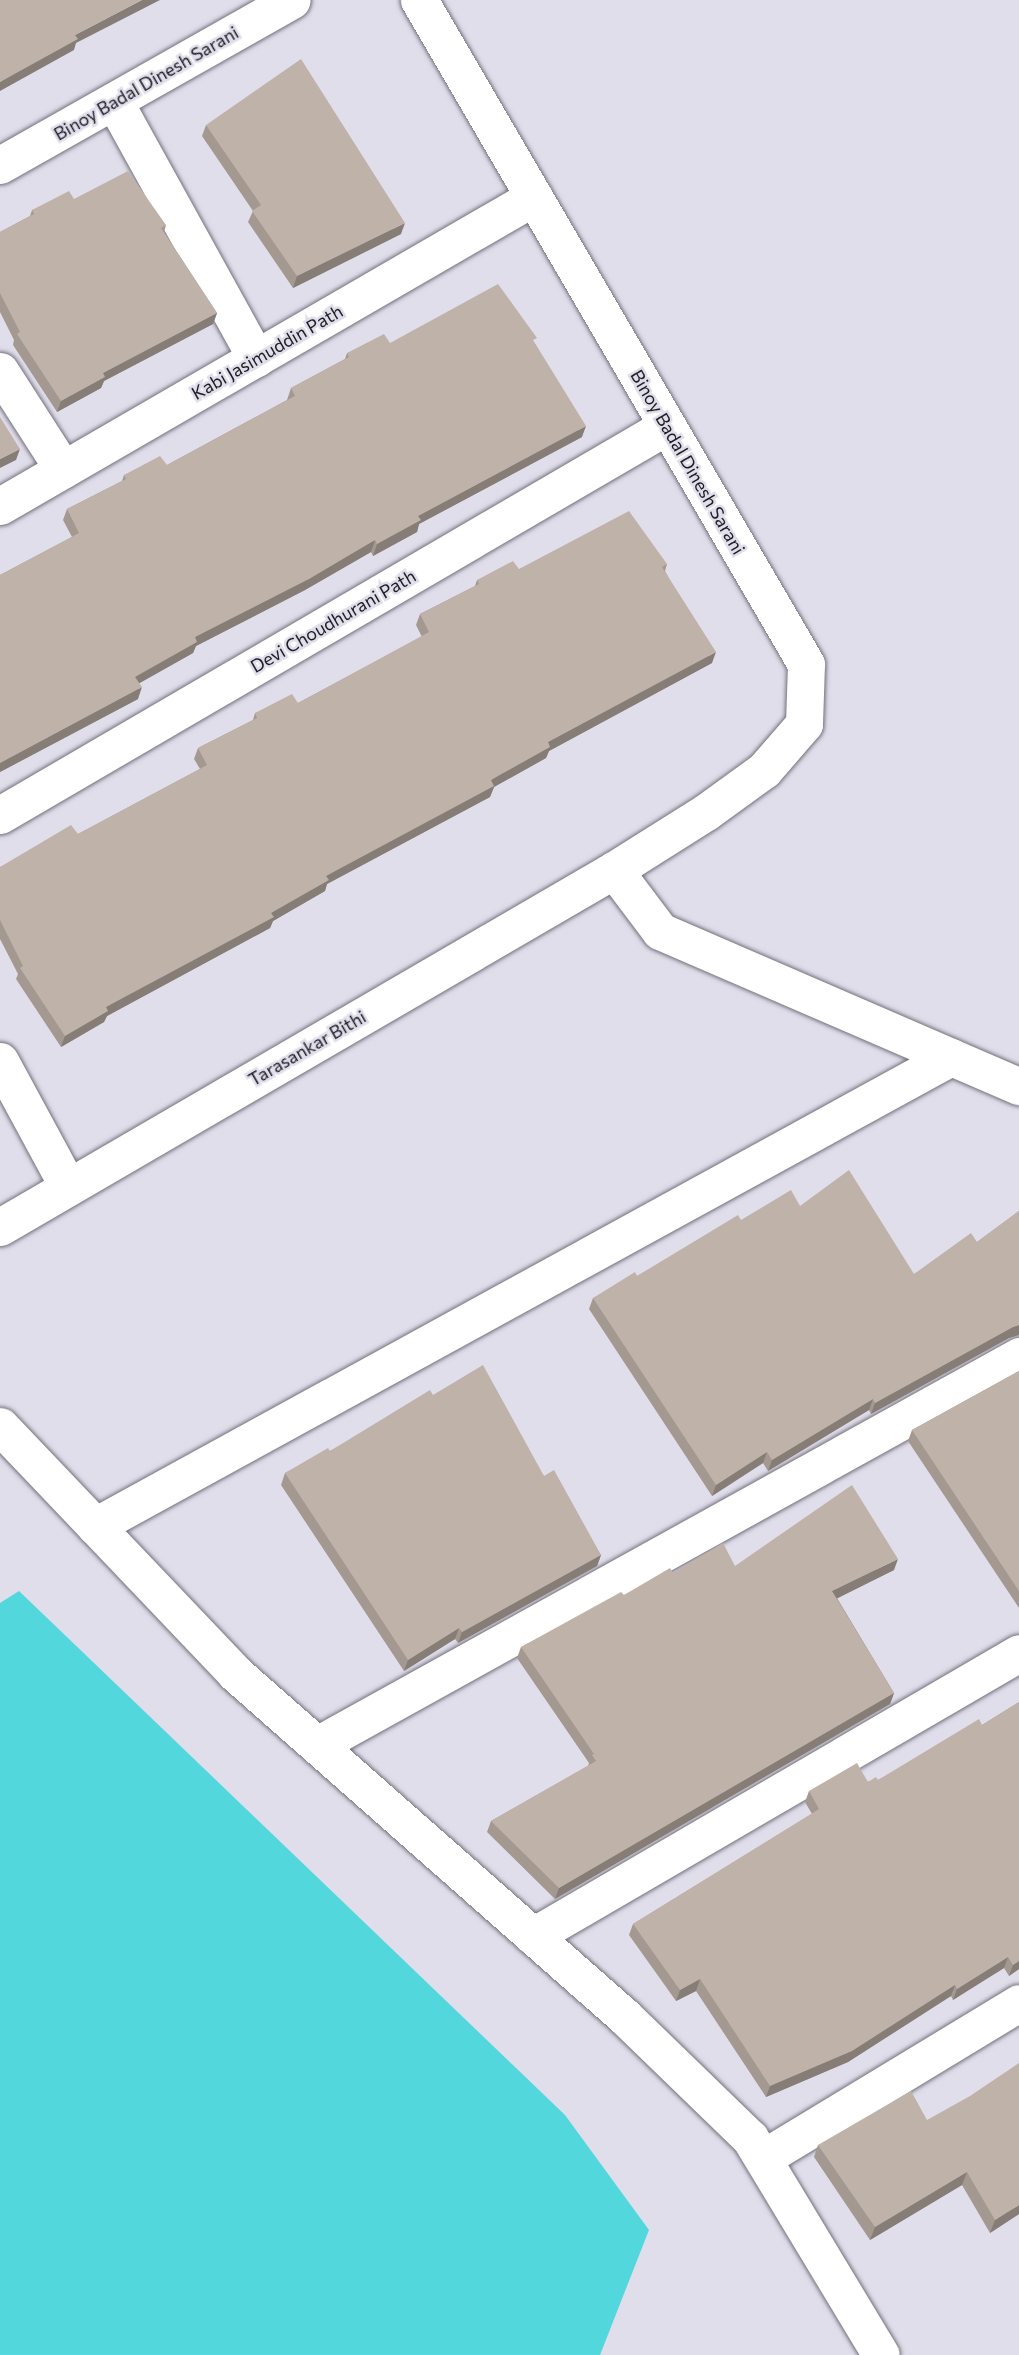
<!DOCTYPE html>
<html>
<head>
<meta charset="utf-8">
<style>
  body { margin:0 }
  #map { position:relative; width:1019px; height:2355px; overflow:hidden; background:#e1deec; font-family:Commissioner,sans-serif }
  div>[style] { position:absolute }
  .water>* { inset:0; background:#52d7dd }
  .roads { filter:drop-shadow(0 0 2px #73707c) drop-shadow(0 0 2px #73707c) }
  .minor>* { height:37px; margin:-18.5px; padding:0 18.5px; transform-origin:18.5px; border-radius:18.5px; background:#fff }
  .wall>* { inset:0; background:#a49991 }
  .shaded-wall>* { inset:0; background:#867d76 }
  .building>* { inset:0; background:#bfb2a9 }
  span { translate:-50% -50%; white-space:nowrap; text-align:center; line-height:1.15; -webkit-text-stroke:5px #e1deec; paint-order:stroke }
  .street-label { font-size:18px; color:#1d1c21 }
</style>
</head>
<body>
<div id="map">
  <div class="water">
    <div style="clip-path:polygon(19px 1591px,565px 2115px,649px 2230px,600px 2355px,0 2355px,0 1603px)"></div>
  </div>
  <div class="roads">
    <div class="minor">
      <div style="left:114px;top:101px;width:294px;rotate:61.1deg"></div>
      <div style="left:0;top:165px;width:335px;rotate:-29.5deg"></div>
      <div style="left:0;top:371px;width:117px;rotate:57.3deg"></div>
      <div style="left:0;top:506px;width:617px;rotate:-30.06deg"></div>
      <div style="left:0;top:815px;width:772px;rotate:-30.25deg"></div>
      <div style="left:614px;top:870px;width:76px;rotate:53deg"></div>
      <div style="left:660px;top:931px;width:391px;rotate:23.4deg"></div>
      <div style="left:0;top:1061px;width:143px;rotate:61.6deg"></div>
      <div style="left:0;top:1227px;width:710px;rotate:-30.18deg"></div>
      <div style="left:614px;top:870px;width:109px;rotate:-32.2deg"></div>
      <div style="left:706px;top:812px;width:72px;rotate:-35.9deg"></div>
      <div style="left:764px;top:770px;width:61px;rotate:-49deg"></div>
      <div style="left:804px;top:724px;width:60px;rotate:-88.1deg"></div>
      <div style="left:806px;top:664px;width:769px;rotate:-120.23deg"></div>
      <div style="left:0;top:1426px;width:341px;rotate:46.4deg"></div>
      <div style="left:235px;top:1673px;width:520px;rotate:41.41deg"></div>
      <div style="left:625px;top:2017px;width:174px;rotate:44.1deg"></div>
      <div style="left:750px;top:2138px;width:253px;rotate:58.9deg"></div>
      <div style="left:95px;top:1526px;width:976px;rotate:-28.72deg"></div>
      <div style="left:317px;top:1745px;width:803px;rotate:-28.99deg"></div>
      <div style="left:533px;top:1936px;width:562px;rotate:-30.21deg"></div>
      <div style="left:763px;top:2158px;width:299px;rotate:-31.2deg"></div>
    </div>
  </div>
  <div class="wall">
    <div style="clip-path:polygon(206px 125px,401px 234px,293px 288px,248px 222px,253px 211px,202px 136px)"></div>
    <div style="clip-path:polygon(74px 199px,166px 225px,164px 232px,217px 313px,213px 324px,104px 381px,101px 388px,57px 412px,13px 345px,14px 340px,0 312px,0 232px,30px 216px,32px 210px)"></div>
    <div style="clip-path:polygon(390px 343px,535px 344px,582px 437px,419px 524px,417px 532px,373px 556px,371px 552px,305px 590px,196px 646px,193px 653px,139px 683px,138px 699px,0 772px,0 575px,72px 537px,63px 520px,67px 509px,122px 481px,124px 475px,167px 465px,287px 400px,291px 388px,345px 359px,347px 353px)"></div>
    <div style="clip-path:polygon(667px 564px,665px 571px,712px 663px,549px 751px,546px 758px,494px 787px,490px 797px,327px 884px,325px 891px,273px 921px,270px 928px,107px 1016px,104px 1022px,61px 1047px,16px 979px,18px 974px,0 939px,0 867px,78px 834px,200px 769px,194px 759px,198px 748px,253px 720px,255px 713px,298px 703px,422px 637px,416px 625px,420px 614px,475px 586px,477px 580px,519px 569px)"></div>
    <div style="clip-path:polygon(800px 1206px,914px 1274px,977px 1242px,1019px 1211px,1019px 1335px,1009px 1338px,871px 1414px,869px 1410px,768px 1471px,763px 1463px,712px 1496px,589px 1309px,593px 1298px,637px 1276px,741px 1220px)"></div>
    <div style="clip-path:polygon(1019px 1371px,1019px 1608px,908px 1441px,912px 1430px)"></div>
    <div style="clip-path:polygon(433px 1395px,544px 1476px,601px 1555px,597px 1566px,458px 1643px,455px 1639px,404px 1671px,281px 1485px,285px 1473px,330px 1451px)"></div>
    <div style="clip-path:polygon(735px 1566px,894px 1570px,837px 1598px,894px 1693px,890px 1704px,555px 1899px,487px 1832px,491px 1821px,588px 1766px,589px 1763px,517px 1658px,521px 1647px,624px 1595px,673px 1573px)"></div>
    <div style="clip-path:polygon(1019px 1702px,1019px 1969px,1009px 1976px,1004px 1968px,953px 2000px,951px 1996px,848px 2062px,766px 2097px,696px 1991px,676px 2001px,629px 1935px,633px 1924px,812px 1814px,805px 1802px,809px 1791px,878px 1780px,982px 1725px)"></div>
    <div style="clip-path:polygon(927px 2120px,1019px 2214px,990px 2233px,962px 2185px,870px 2240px,814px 2157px,818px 2145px)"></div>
  </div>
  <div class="shaded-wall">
    <div style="clip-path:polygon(142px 0,160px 0,76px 43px,74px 50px,0 91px,0 82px,75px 35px)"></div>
    <div style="clip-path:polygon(405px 223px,401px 234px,293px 288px,297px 276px)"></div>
    <div style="clip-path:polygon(217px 313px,213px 324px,104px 381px,101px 388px,57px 412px,61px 401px,103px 373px)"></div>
    <div style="clip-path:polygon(586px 426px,582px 437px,419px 524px,417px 532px,373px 556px,377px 544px,418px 516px)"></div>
    <div style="clip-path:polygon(20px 449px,16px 460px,0 468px,0 459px)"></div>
    <div style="clip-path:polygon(375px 540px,371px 552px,305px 590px,196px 646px,193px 653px,131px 688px,135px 677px,195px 637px)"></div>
    <div style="clip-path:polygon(716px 652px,712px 663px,549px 751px,546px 758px,494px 787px,490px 797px,327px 884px,325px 891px,273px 921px,270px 928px,107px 1016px,104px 1022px,61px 1047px,65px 1036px,106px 1007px,271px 913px,326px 876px,491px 780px,548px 742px)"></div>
    <div style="clip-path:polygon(142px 687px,138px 699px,0 772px,0 763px)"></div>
    <div style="clip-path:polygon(1019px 1325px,1019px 1335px,1009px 1338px,871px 1414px,875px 1403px,1013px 1327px)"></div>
    <div style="clip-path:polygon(873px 1399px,869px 1410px,768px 1471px,772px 1460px)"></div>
    <div style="clip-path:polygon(767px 1452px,763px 1463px,712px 1496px,716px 1485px)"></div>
    <div style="clip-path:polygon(601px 1555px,597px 1566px,458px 1643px,462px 1632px)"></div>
    <div style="clip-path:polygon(898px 1559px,894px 1570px,828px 1603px,832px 1591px)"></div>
    <div style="clip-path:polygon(459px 1628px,455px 1639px,404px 1671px,408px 1660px)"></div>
    <div style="clip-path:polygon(894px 1693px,890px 1704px,555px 1899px,559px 1888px)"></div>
    <div style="clip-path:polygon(1008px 1957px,1004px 1968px,953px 2000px,957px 1989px)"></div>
    <div style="clip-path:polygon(1019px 1961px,1019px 1969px,1009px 1976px,1013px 1965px)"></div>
    <div style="clip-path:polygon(700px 1979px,696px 1991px,676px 2001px,680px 1990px)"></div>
    <div style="clip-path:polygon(955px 1985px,951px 1996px,848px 2062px,766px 2097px,770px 2086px)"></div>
    <div style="clip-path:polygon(967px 2172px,962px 2185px,870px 2240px,875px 2227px)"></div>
    <div style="clip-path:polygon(1019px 2205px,1019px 2214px,990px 2233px,995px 2220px)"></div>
  </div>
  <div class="building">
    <div style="clip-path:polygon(0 0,142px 0,75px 35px,78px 39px,0 82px)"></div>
    <div style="clip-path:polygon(301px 59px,405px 223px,297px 276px,252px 211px,261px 205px,206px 125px)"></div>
    <div style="clip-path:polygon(128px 171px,166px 225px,161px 228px,217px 313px,103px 373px,105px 377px,61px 401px,17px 334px,20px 332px,0 293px,0 232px,34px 214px,32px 210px,69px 191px,74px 199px)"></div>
    <div style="clip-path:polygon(498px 284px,537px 338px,533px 340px,586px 426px,418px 516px,421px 520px,377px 544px,375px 540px,309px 579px,195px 637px,197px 642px,135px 677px,142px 687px,0 763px,0 575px,79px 533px,67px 509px,126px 479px,124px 475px,160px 456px,167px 465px,295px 396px,291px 388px,349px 357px,347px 353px,384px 334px,390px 343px)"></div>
    <div style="clip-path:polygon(0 417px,20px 449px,0 459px)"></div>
    <div style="clip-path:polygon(629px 511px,667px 564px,662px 567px,716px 652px,548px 742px,550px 747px,491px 780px,494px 786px,326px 876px,329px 880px,271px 913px,274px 917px,106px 1007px,108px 1011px,65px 1036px,20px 968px,23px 966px,0 920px,0 867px,71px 825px,78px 834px,207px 765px,198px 748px,257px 718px,255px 713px,292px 694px,298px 703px,429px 632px,420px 614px,479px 584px,477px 580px,513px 561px,519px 569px)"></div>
    <div style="clip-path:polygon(849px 1170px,914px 1274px,971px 1233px,977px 1242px,1019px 1211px,1019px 1325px,1013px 1327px,875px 1403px,873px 1399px,772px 1460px,767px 1452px,716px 1485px,593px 1298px,635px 1272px,637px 1276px,738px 1215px,741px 1220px,791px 1190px,800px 1206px)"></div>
    <div style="clip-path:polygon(483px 1365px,544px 1476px,554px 1470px,601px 1555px,462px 1632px,459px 1628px,408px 1660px,285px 1473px,328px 1448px,330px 1451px,430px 1390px,433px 1395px)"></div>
    <div style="clip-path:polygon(1019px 1371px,1019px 1591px,912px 1430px)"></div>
    <div style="clip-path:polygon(852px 1485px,898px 1559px,832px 1591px,894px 1693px,559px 1888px,491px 1821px,596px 1761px,592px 1755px,594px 1754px,521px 1647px,621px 1592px,624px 1595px,670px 1568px,673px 1573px,723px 1543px,735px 1566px)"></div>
    <div style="clip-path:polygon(1019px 1702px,1019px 1961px,1013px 1965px,1008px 1957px,957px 1989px,955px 1985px,852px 2051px,770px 2086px,700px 1979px,680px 1990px,633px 1924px,819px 1809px,809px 1791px,857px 1763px,868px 1782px,876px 1777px,878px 1780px,979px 1719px,982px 1725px)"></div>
    <div style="clip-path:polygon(1019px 2063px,1019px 2205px,995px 2220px,967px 2172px,875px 2227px,818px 2145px,911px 2091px,927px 2120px,970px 2096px)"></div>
  </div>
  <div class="street-label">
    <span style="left:146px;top:83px;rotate:-30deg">Binoy Badal Dinesh Sarani</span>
    <span style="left:267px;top:352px;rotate:-30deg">Kabi Jasimuddin Path</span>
    <span style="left:688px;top:462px;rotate:60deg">Binoy Badal Dinesh Sarani</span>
    <span style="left:333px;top:621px;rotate:-30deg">Devi Choudhurani Path</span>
    <span style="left:307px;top:1048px;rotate:-30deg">Tarasankar Bithi</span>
  </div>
</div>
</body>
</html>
